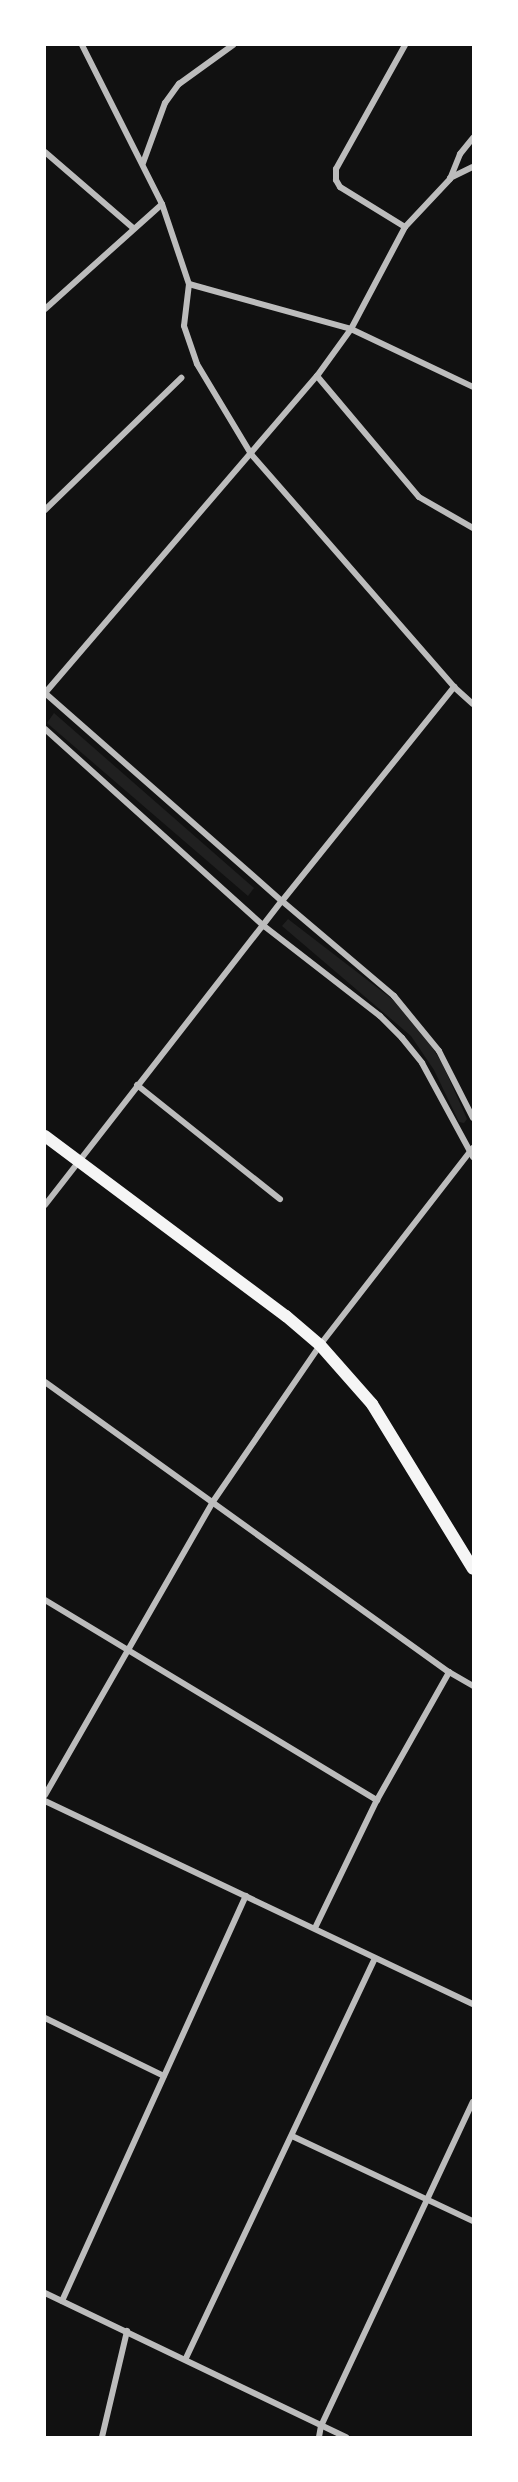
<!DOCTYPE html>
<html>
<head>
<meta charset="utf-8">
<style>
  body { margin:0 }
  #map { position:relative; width:518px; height:2482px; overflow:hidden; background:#111; font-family:"Open Sans",sans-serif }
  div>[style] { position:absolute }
  .green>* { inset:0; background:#202020 }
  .minor>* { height:6px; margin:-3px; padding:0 3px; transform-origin:3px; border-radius:3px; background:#bcbcbc }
  .secondary>* { height:12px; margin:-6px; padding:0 6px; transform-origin:6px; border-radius:6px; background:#f5f5f5 }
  span { translate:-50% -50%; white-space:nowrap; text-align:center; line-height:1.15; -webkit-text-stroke:5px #fff; paint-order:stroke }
  .frame { position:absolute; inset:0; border:46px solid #fff; pointer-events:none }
</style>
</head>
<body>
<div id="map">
  <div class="green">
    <div style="clip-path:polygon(54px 713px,254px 888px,248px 896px,47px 723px)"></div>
    <div style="clip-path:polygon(288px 919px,392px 999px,421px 1030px,442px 1063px,467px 1119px,464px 1123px,459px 1122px,434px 1070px,411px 1036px,282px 926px)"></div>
  </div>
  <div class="minor">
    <div style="left:82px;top:45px;width:178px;rotate:63.3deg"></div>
    <div style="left:162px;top:204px;width:84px;rotate:71.4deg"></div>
    <div style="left:189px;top:284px;width:42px;rotate:96.8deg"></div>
    <div style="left:184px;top:326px;width:40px;rotate:71.1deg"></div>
    <div style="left:197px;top:364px;width:105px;rotate:59deg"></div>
    <div style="left:251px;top:454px;width:309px;rotate:48.9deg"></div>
    <div style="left:454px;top:687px;width:25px;rotate:42deg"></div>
    <div style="left:45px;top:152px;width:116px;rotate:40.8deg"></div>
    <div style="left:143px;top:163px;width:64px;rotate:-69.9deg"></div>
    <div style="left:165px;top:103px;width:24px;rotate:-54deg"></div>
    <div style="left:179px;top:84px;width:67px;rotate:-35.8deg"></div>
    <div style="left:450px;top:178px;width:25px;rotate:-26deg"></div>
    <div style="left:405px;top:227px;width:76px;rotate:-148.4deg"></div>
    <div style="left:340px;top:187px;width:8px;rotate:-120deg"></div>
    <div style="left:336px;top:180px;width:11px;rotate:-90deg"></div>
    <div style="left:336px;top:169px;width:142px;rotate:-60.9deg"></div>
    <div style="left:189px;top:284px;width:168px;rotate:15.5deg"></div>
    <div style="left:351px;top:329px;width:135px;rotate:25.4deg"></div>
    <div style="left:45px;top:309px;width:157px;rotate:-41.9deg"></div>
    <div style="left:317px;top:376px;width:158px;rotate:49.9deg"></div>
    <div style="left:419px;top:497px;width:62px;rotate:29.9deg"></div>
    <div style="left:45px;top:510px;width:190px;rotate:-44.1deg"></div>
    <div style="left:45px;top:693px;width:418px;rotate:-49.4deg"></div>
    <div style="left:317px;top:376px;width:58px;rotate:-54.1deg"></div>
    <div style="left:351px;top:329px;width:115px;rotate:-62.1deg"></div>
    <div style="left:405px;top:227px;width:66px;rotate:-46.8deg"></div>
    <div style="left:450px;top:179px;width:27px;rotate:-68deg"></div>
    <div style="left:460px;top:154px;width:21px;rotate:-51deg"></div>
    <div style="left:45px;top:693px;width:315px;rotate:41.3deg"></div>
    <div style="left:282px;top:901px;width:147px;rotate:40.3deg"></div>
    <div style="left:394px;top:996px;width:71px;rotate:50.7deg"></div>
    <div style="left:439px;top:1051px;width:75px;rotate:63.1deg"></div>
    <div style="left:45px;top:729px;width:295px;rotate:42deg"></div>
    <div style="left:264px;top:926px;width:147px;rotate:37.8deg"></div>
    <div style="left:380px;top:1016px;width:31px;rotate:45deg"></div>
    <div style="left:402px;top:1038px;width:32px;rotate:51deg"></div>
    <div style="left:422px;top:1063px;width:107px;rotate:61.5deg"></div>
    <div style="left:137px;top:1085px;width:183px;rotate:38.6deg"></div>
    <div style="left:45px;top:1205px;width:385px;rotate:-52.1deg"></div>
    <div style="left:282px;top:901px;width:275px;rotate:-51.2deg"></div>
    <div style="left:45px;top:1382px;width:497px;rotate:35.7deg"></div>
    <div style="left:449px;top:1672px;width:28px;rotate:30deg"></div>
    <div style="left:45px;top:1600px;width:388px;rotate:31.1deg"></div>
    <div style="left:45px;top:1795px;width:336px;rotate:-60.2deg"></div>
    <div style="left:212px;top:1503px;width:191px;rotate:-55.6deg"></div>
    <div style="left:320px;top:1345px;width:249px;rotate:-52.2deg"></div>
    <div style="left:45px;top:1801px;width:474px;rotate:25.4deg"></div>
    <div style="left:315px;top:1928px;width:142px;rotate:-64.2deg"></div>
    <div style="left:377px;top:1800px;width:147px;rotate:-60.6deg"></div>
    <div style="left:45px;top:2018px;width:132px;rotate:26deg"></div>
    <div style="left:292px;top:2136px;width:200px;rotate:25.2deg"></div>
    <div style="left:45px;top:2293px;width:334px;rotate:25.6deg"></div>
    <div style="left:62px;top:2301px;width:445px;rotate:-65.6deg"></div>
    <div style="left:186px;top:2358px;width:442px;rotate:-64.7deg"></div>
    <div style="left:102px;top:2437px;width:109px;rotate:-76.7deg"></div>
    <div style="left:319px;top:2437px;width:11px;rotate:-80deg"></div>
    <div style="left:321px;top:2426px;width:358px;rotate:-64.9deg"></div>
  </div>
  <div class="secondary">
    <div style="left:45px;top:1136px;width:301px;rotate:36.8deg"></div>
    <div style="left:286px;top:1316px;width:45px;rotate:40.5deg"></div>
    <div style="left:320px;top:1345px;width:79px;rotate:48.6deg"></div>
    <div style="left:372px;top:1404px;width:193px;rotate:58.5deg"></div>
  </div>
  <div class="frame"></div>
</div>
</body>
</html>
